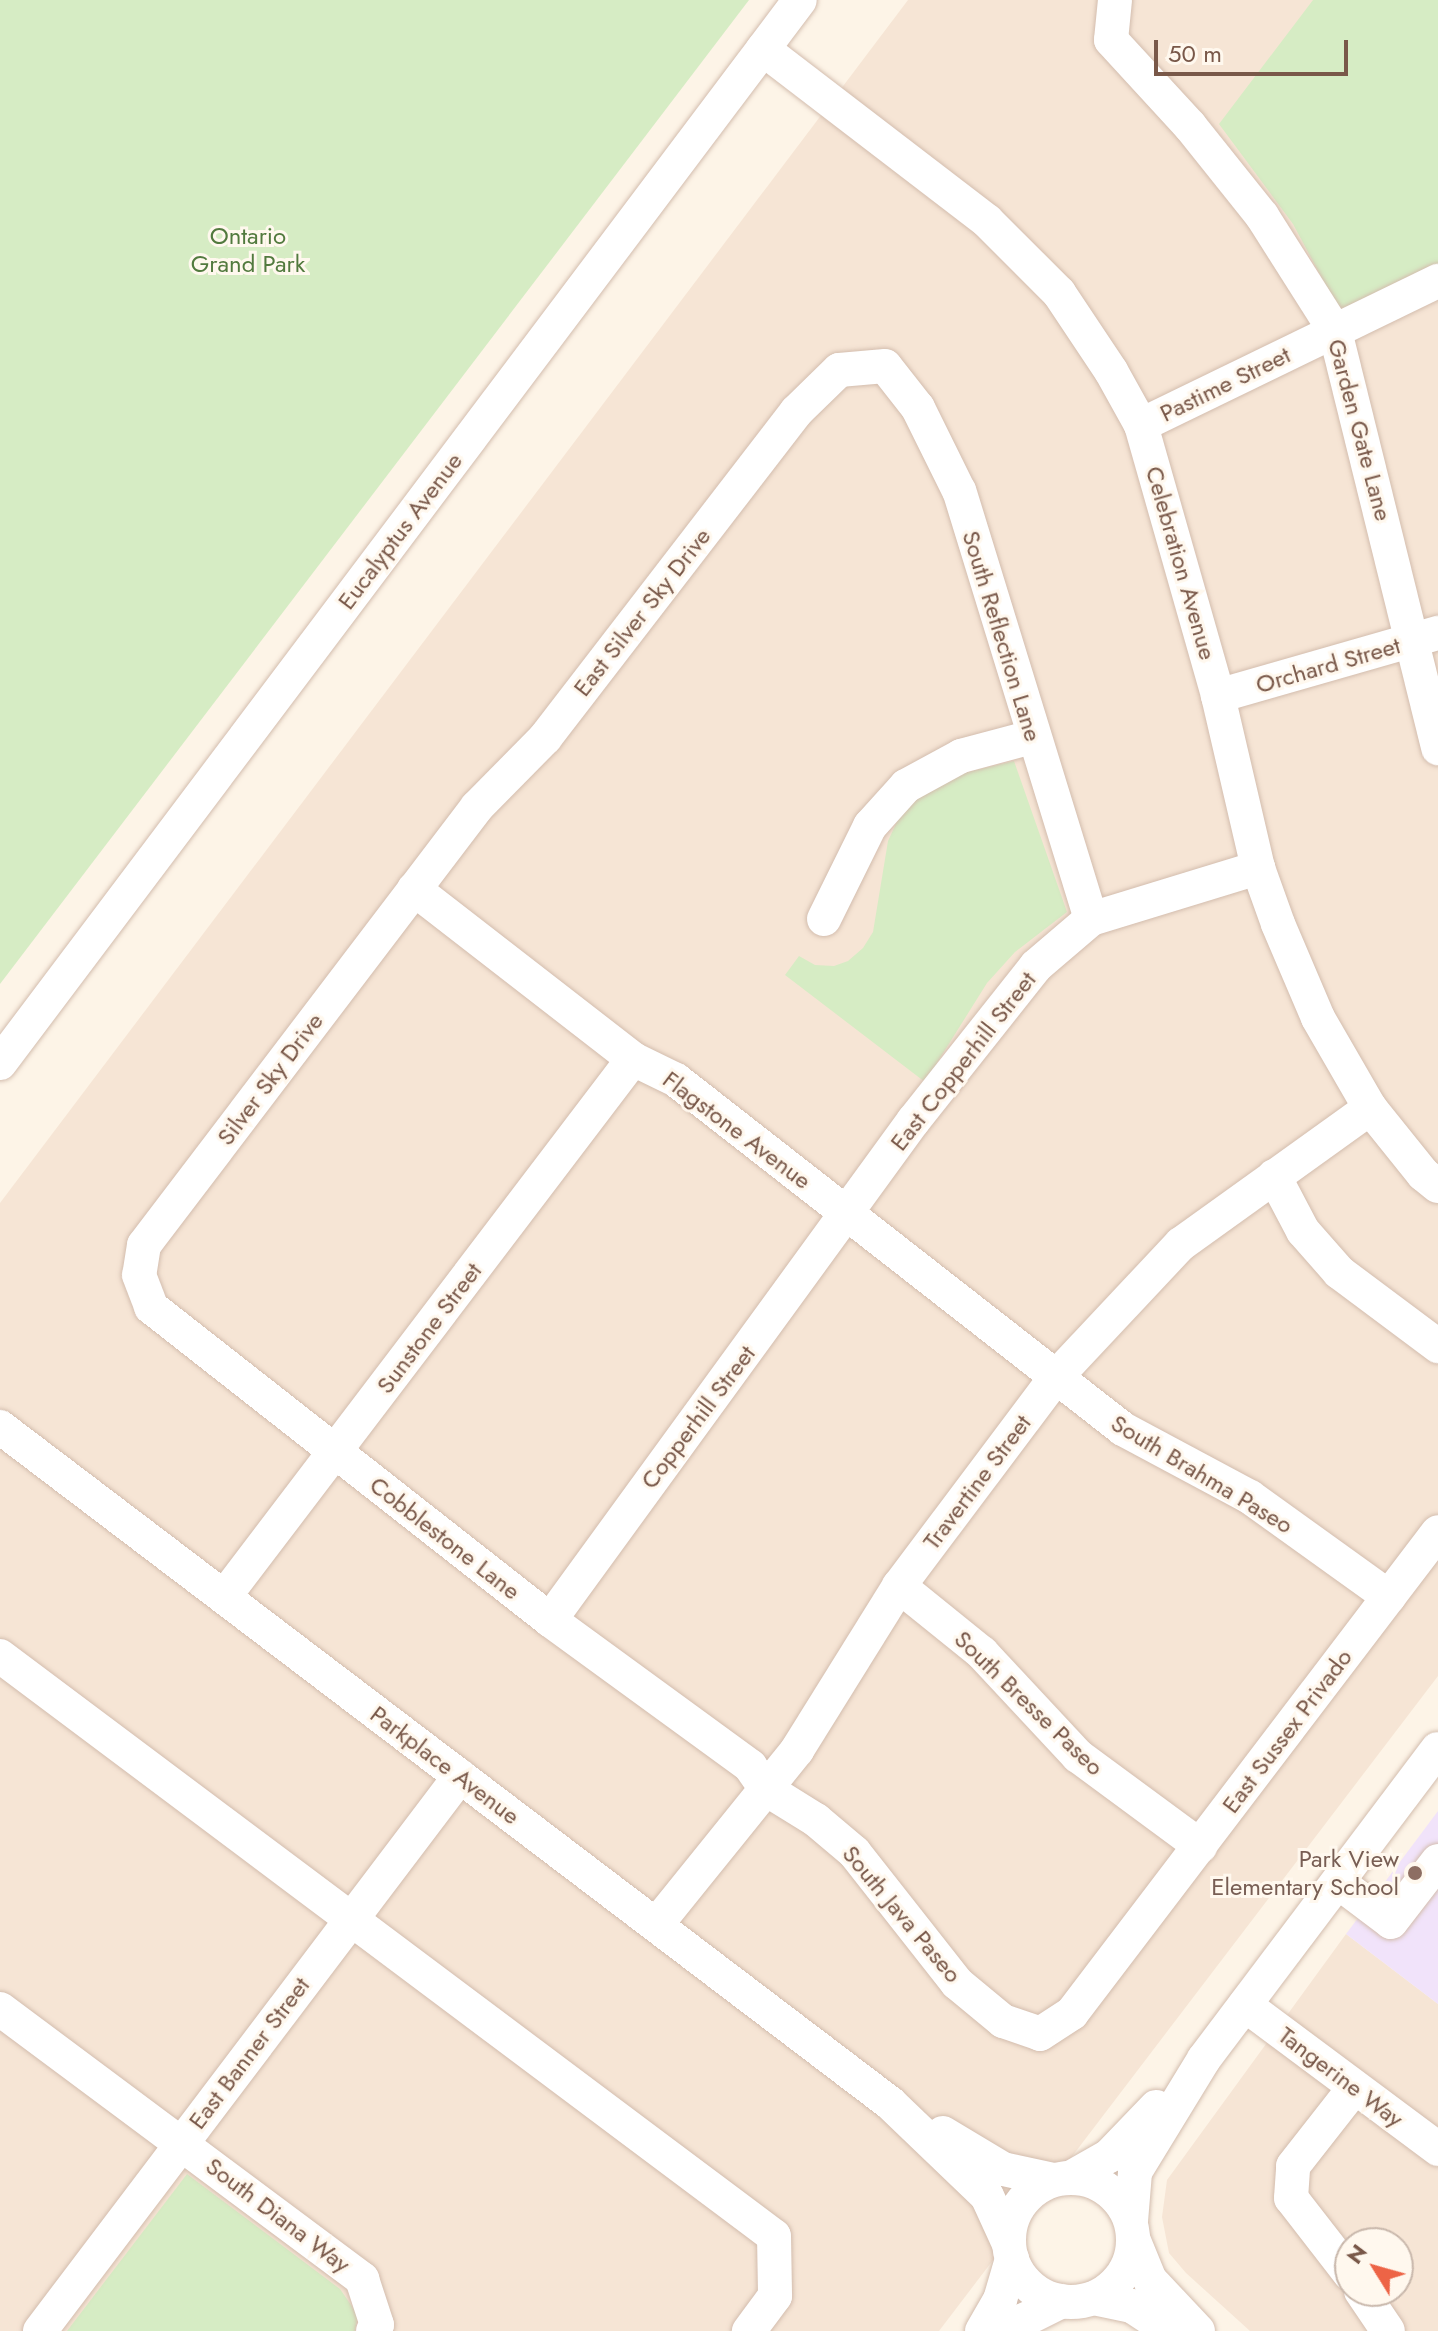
<!DOCTYPE html>
<html>
<head>
<meta charset="utf-8">
<style>
  body { margin:0 }
  #map { position:relative; width:1438px; height:2331px; overflow:hidden; background:#fdf4e7; font-family:Jost,sans-serif }
  div>[style] { position:absolute }
  .residential>* { inset:0; background:#f6e5d5 }
  .education>* { inset:0; background:#f1e3fa }
  .green>* { inset:0; background:#d6ecc4 }
  .roads { filter:drop-shadow(0 0 2px #d3bdae) drop-shadow(0 0 2px #d3bdae) }
  .minor>* { height:34px; margin:-17px; padding:0 17px; transform-origin:17px; border-radius:17px; background:#fff }
  .minor>.ring { margin:-17px; padding:0; box-sizing:content-box; background:none; border:34px solid #fff; border-radius:50% }
  .dots>* { width:22px; height:22px; translate:-50% -50%; box-sizing:border-box; border:4px solid #fff8ee; border-radius:50% }
  span { translate:-50% -50%; white-space:nowrap; text-align:center; line-height:1.15; -webkit-text-stroke:6px #fff8ee; paint-order:stroke }
  .park-label { font-size:24px; color:#527a3e }
  .street-label { font-size:24px; color:#795849 }
  .education-label { font-size:24px; color:#785e54 }
  .right { translate:-100% -50%; text-align:right }
  .north { position:absolute; left:1334px; top:2227px; width:80px; height:80px; box-sizing:border-box; background:#fff8ee; border:2px solid #c9b8ac; border-radius:50%; rotate:307deg; font-size:22px; font-weight:700; line-height:32px; text-align:center; color:#795849 }
  .north::after { content:''; display:block; margin:auto; width:28px; height:36px; background:#ed6446; clip-path:polygon(50% 0,100% 100%,50% 72%,0 100%) }
  .scale { position:absolute; left:1154px; top:40px; width:194px; height:36px; box-sizing:border-box; border:4px solid #795849; border-top:0; padding-left:10px; font-size:24px; line-height:28px; white-space:nowrap; color:#795849; -webkit-text-stroke:6px #fff8ee; paint-order:stroke }
</style>
</head>
<body>
<div id="map">
  <div class="residential">
    <div style="clip-path:polygon(908px 0,1438px 0,1438px 1676px,939px 2331px,0 2331px,0 1203px)"></div>
    <div style="clip-path:polygon(evenodd,1346px 1934px,1438px 2004px,1438px 2331px,1250px 2331px,1186px 2273px,1169px 2253px,1162px 2217px,1167px 2180px,1346px 1934px,1350px 2243px,1398px 2243px,1398px 2291px,1350px 2291px,1350px 2243px)"></div>
  </div>
  <div class="education">
    <div style="clip-path:polygon(1438px 1811px,1438px 2004px,1346px 1934px)"></div>
  </div>
  <div class="green">
    <div style="clip-path:polygon(0 0,749px 0,0 984px)"></div>
    <div style="clip-path:polygon(1313px 0,1438px 0,1438px 264px,1339px 310px,1293px 224px,1219px 124px)"></div>
    <div style="clip-path:polygon(1014px 761px,1067px 912px,1015px 952px,987px 983px,925px 1082px,785px 975px,799px 956px,815px 965px,834px 966px,848px 961px,863px 948px,873px 932px,888px 841px,900px 815px,922px 788px,951px 776px)"></div>
    <div style="clip-path:polygon(187px 2174px,340px 2289px,358px 2315px,355px 2331px,67px 2331px)"></div>
  </div>
  <div class="roads">
    <div class="minor">
      <div style="left:1115px;top:0;width:40px;rotate:95.7deg"></div>
      <div style="left:1111px;top:40px;width:117px;rotate:47.4deg"></div>
      <div style="left:1190px;top:126px;width:115px;rotate:51.3deg"></div>
      <div style="left:1262px;top:216px;width:136px;rotate:57.6deg"></div>
      <div style="left:1335px;top:331px;width:430px;rotate:76.1deg"></div>
      <div style="left:763px;top:49px;width:282px;rotate:37.5deg"></div>
      <div style="left:987px;top:221px;width:102px;rotate:45deg"></div>
      <div style="left:1059px;top:293px;width:94px;rotate:56.3deg"></div>
      <div style="left:1111px;top:371px;width:62px;rotate:60.9deg"></div>
      <div style="left:1141px;top:425px;width:282px;rotate:74.1deg"></div>
      <div style="left:1218px;top:696px;width:177px;rotate:76.9deg"></div>
      <div style="left:1258px;top:868px;width:59px;rotate:70.3deg"></div>
      <div style="left:1278px;top:924px;width:102px;rotate:66.9deg"></div>
      <div style="left:1318px;top:1018px;width:104px;rotate:60deg"></div>
      <div style="left:1370px;top:1108px;width:85px;rotate:51.2deg"></div>
      <div style="left:1423px;top:1174px;width:19px;rotate:39deg"></div>
      <div style="left:1141px;top:425px;width:330px;rotate:-25.9deg"></div>
      <div style="left:1218px;top:696px;width:229px;rotate:-16deg"></div>
      <div style="left:414px;top:889px;width:277px;rotate:37.8deg"></div>
      <div style="left:633px;top:1059px;width:48px;rotate:26deg"></div>
      <div style="left:676px;top:1080px;width:567px;rotate:37.98deg"></div>
      <div style="left:1123px;top:1429px;width:144px;rotate:28.2deg"></div>
      <div style="left:1250px;top:1497px;width:171px;rotate:35.7deg"></div>
      <div style="left:824px;top:919px;width:104px;rotate:-63.7deg"></div>
      <div style="left:870px;top:826px;width:54px;rotate:-48deg"></div>
      <div style="left:906px;top:786px;width:63px;rotate:-28.6deg"></div>
      <div style="left:961px;top:756px;width:73px;rotate:-15deg"></div>
      <div style="left:1091px;top:919px;width:448px;rotate:-107.1deg"></div>
      <div style="left:959px;top:491px;width:93px;rotate:-116.3deg"></div>
      <div style="left:918px;top:408px;width:53px;rotate:-128.2deg"></div>
      <div style="left:885px;top:366px;width:46px;rotate:175deg"></div>
      <div style="left:839px;top:370px;width:60px;rotate:135.7deg"></div>
      <div style="left:796px;top:412px;width:411px;rotate:127.6deg"></div>
      <div style="left:545px;top:738px;width:97px;rotate:134.6deg"></div>
      <div style="left:477px;top:807px;width:550px;rotate:127.24deg"></div>
      <div style="left:144px;top:1245px;width:30px;rotate:99deg"></div>
      <div style="left:139px;top:1275px;width:34px;rotate:69deg"></div>
      <div style="left:151px;top:1307px;width:507px;rotate:38.11deg"></div>
      <div style="left:550px;top:1620px;width:248px;rotate:36.1deg"></div>
      <div style="left:750px;top:1766px;width:28px;rotate:55deg"></div>
      <div style="left:766px;top:1789px;width:59px;rotate:31.8deg"></div>
      <div style="left:816px;top:1820px;width:50px;rotate:40.1deg"></div>
      <div style="left:854px;top:1852px;width:167px;rotate:51.8deg"></div>
      <div style="left:957px;top:1983px;width:60px;rotate:39.6deg"></div>
      <div style="left:1003px;top:2021px;width:39px;rotate:19deg"></div>
      <div style="left:1040px;top:2034px;width:38px;rotate:-33deg"></div>
      <div style="left:1072px;top:2013px;width:604px;rotate:-52.73deg"></div>
      <div style="left:0;top:1063px;width:1330px;rotate:-53.04deg"></div>
      <div style="left:1274px;top:1176px;width:62px;rotate:62.2deg"></div>
      <div style="left:1303px;top:1231px;width:55px;rotate:48.7deg"></div>
      <div style="left:1339px;top:1272px;width:124px;rotate:36.8deg"></div>
      <div style="left:0;top:1427px;width:1118px;rotate:37.22deg"></div>
      <div style="left:890px;top:2103px;width:134px;rotate:43.8deg"></div>
      <div style="left:987px;top:2196px;width:53px;rotate:65.4deg"></div>
      <div style="left:899px;top:1586px;width:107px;rotate:38.9deg"></div>
      <div style="left:982px;top:1653px;width:141px;rotate:47deg"></div>
      <div style="left:1078px;top:1756px;width:152px;rotate:36.4deg"></div>
      <div style="left:224px;top:1597px;width:676px;rotate:-52.76deg"></div>
      <div style="left:550px;top:1620px;width:618px;rotate:-53.95deg"></div>
      <div style="left:914px;top:1120px;width:196px;rotate:-51.6deg"></div>
      <div style="left:1036px;top:966px;width:72px;rotate:-40.5deg"></div>
      <div style="left:1091px;top:919px;width:175px;rotate:-17deg"></div>
      <div style="left:0;top:1656px;width:967px;rotate:36.85deg"></div>
      <div style="left:774px;top:2236px;width:60px;rotate:89deg"></div>
      <div style="left:775px;top:2296px;width:44px;rotate:126.6deg"></div>
      <div style="left:1338px;top:1882px;width:66px;rotate:37deg"></div>
      <div style="left:1391px;top:1922px;width:77px;rotate:-52.4deg"></div>
      <div style="left:656px;top:1925px;width:225px;rotate:-51.1deg"></div>
      <div style="left:797px;top:1750px;width:193px;rotate:-58.1deg"></div>
      <div style="left:899px;top:1586px;width:260px;rotate:-53.1deg"></div>
      <div style="left:1055px;top:1378px;width:184px;rotate:-46.8deg"></div>
      <div style="left:1181px;top:1244px;width:233px;rotate:-35.7deg"></div>
      <div style="left:1245px;top:2005px;width:241px;rotate:36.7deg"></div>
      <div style="left:0;top:2009px;width:452px;rotate:36.7deg"></div>
      <div style="left:362px;top:2279px;width:48px;rotate:71.9deg"></div>
      <div style="left:377px;top:2325px;width:7px;rotate:124deg"></div>
      <div style="left:943px;top:2133px;width:70px;rotate:31deg"></div>
      <div style="left:1003px;top:2169px;width:51px;rotate:12.4deg"></div>
      <div style="left:1072px;top:2177px;width:43px;rotate:-29.6deg"></div>
      <div style="left:1109px;top:2156px;width:68px;rotate:-46.2deg"></div>
      <div class="ring" style="left:1009px;top:2178px;width:90px;height:90px"></div>
      <div style="left:1131px;top:2221px;width:49px;rotate:-85.3deg"></div>
      <div style="left:1135px;top:2172px;width:132px;rotate:-58.6deg"></div>
      <div style="left:1204px;top:2059px;width:388px;rotate:-53deg"></div>
      <div style="left:1134px;top:2241px;width:42px;rotate:67.7deg"></div>
      <div style="left:1150px;top:2280px;width:70px;rotate:46.7deg"></div>
      <div style="left:1350px;top:2274px;width:96px;rotate:-127.8deg"></div>
      <div style="left:1291px;top:2198px;width:32px;rotate:-86deg"></div>
      <div style="left:1293px;top:2166px;width:100px;rotate:-51.9deg"></div>
      <div style="left:1361px;top:2291px;width:48px;rotate:56deg"></div>
      <div style="left:1094px;top:2298px;width:39px;rotate:12deg"></div>
      <div style="left:1132px;top:2306px;width:45px;rotate:33.3deg"></div>
      <div style="left:40px;top:2331px;width:696px;rotate:-52.88deg"></div>
      <div style="left:982px;top:2331px;width:36px;rotate:-60deg"></div>
      <div style="left:1000px;top:2300px;width:43px;rotate:-73.7deg"></div>
      <div style="left:1011px;top:2331px;width:17px;rotate:-40deg"></div>
      <div style="left:1024px;top:2320px;width:42px;rotate:-26.6deg"></div>
    </div>
  </div>
  <div class="dots">
    <div style="left:1415px;top:1873px;background:#8d6e63"></div>
  </div>
  <div class="park-label">
    <span style="left:248px;top:250px">Ontario<br>Grand Park</span>
  </div>
  <div class="street-label">
    <span style="left:1225px;top:384px;rotate:-26deg">Pastime Street</span>
    <span style="left:1360px;top:430px;rotate:75deg">Garden Gate Lane</span>
    <span style="left:400px;top:531px;rotate:-53deg">Eucalyptus Avenue</span>
    <span style="left:1181px;top:563px;rotate:74deg">Celebration Avenue</span>
    <span style="left:642px;top:612px;rotate:-52deg">East Silver Sky Drive</span>
    <span style="left:1002px;top:636px;rotate:73deg">South Reflection Lane</span>
    <span style="left:1328px;top:665px;rotate:-16deg">Orchard Street</span>
    <span style="left:963px;top:1061px;rotate:-52deg">East Copperhill Street</span>
    <span style="left:270px;top:1079px;rotate:-53deg">Silver Sky Drive</span>
    <span style="left:737px;top:1130px;rotate:37deg">Flagstone Avenue</span>
    <span style="left:429px;top:1328px;rotate:-53deg">Sunstone Street</span>
    <span style="left:698px;top:1417px;rotate:-53deg">Copperhill Street</span>
    <span style="left:1202px;top:1474px;rotate:31deg">South Brahma Paseo</span>
    <span style="left:977px;top:1482px;rotate:-53deg">Travertine Street</span>
    <span style="left:445px;top:1538px;rotate:38deg">Cobblestone Lane</span>
    <span style="left:1029px;top:1703px;rotate:44deg">South Bresse Paseo</span>
    <span style="left:1287px;top:1731px;rotate:-53deg">East Sussex Privado</span>
    <span style="left:445px;top:1765px;rotate:37deg">Parkplace Avenue</span>
    <span style="left:902px;top:1914px;rotate:50deg">South Java Paseo</span>
    <span style="left:249px;top:2053px;rotate:-53deg">East Banner Street</span>
    <span style="left:1341px;top:2077px;rotate:37deg">Tangerine Way</span>
    <span style="left:278px;top:2215px;rotate:37deg">South Diana Way</span>
  </div>
  <div class="education-label">
    <span class="right" style="left:1399px;top:1873px">Park View<br>Elementary School</span>
  </div>
  <div class="north">N</div>
  <div class="scale">50 m</div>
</div>
</body>
</html>
